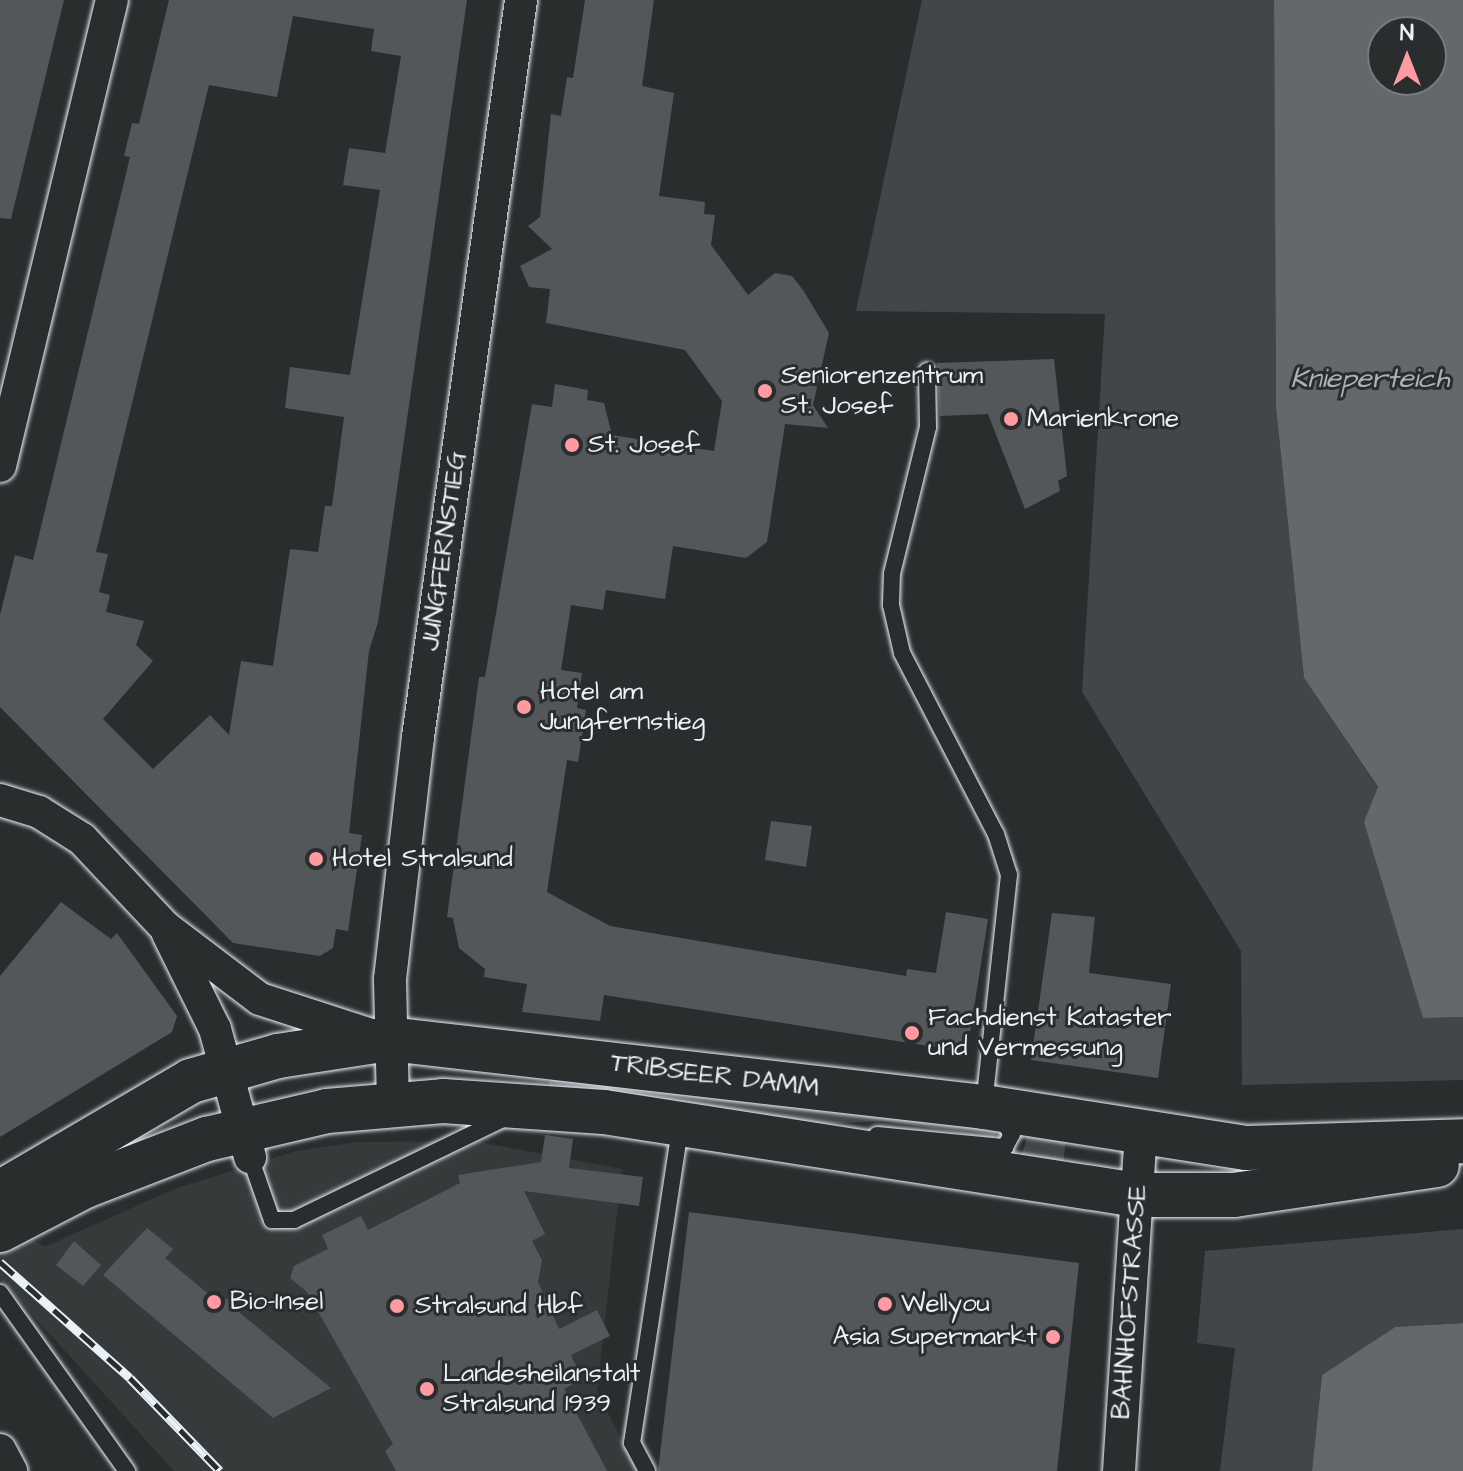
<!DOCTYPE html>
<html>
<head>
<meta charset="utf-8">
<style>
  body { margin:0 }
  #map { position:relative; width:1463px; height:1471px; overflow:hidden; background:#2a2d2e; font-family:"Architects Daughter",sans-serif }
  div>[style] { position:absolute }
  .built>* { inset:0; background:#363a3b }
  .green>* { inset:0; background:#424648 }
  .water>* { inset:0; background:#63686b }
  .building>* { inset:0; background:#535759 }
  .roads { filter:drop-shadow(0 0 2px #e8f1f8) drop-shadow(0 0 2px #e8f1f8) }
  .lane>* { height:16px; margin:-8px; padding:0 8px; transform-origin:8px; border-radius:8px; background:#2a2d2e }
  .street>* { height:32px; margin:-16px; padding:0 16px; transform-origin:16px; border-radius:16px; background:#2a2d2e }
  .secondary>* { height:44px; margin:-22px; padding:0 22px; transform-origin:22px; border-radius:22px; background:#2a2d2e }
  .rail>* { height:9px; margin-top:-4.5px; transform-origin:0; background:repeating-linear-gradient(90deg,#2a2d2e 0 18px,#e8f1f8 0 36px); box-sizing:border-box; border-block:2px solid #e8f1f8 }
  .dots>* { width:22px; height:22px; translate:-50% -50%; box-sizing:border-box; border:4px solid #2a2d2e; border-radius:50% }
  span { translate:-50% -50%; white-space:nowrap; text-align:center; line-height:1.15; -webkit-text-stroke:6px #2a2d2e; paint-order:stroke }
  .poi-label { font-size:26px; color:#e8f1f8 }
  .left { translate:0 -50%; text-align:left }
  .right { translate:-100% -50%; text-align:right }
  .street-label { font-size:26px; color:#e8f1f8 }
  .water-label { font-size:28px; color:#acb3b9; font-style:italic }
  .north { position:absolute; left:1367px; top:16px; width:80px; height:80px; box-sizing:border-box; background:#2a2d2e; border:2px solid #767b7f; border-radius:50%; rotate:0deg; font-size:22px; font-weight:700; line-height:32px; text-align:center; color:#e8f1f8 }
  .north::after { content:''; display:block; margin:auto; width:28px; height:36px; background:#ff9aa2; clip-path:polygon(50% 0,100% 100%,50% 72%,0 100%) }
</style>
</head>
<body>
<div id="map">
  <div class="built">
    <div style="clip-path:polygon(474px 1141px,622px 1169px,597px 1391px,637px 1471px,174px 1471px,0 1279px,0 1215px,44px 1247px,177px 1188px,296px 1151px,357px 1142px)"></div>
  </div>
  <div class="green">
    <div style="clip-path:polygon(922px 0,1274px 0,1276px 407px,1304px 678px,1378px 788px,1423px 1018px,1463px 1017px,1463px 1080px,1242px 1085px,1241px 951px,1082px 692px,1105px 314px,856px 311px)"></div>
    <div style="clip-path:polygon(550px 1077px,777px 1106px,920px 1116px,997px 1131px,993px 1138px,883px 1121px,819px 1124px,549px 1086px)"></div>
    <div style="clip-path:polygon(1028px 1135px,1066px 1138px,1063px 1165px,1021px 1157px)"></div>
    <div style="clip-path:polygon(1463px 1229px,1463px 1323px,1395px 1327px,1322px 1375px,1312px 1471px,1220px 1471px,1235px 1348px,1197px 1343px,1205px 1251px)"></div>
  </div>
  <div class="water">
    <div style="clip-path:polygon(evenodd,1274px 0,1463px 0,1463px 1017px,1423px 1018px,1364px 822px,1378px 787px,1304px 678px,1276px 407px,1274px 0,1431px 32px,1431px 80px,1383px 80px,1383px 32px,1431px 32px)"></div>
    <div style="clip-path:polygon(1463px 1323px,1463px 1471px,1312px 1471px,1322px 1375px,1395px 1327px)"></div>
  </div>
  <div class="building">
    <div style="clip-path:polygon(0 0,64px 0,11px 219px,0 218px)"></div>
    <div style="clip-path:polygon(evenodd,169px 0,467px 0,378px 622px,369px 651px,349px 833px,362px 835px,348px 931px,336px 929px,333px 948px,320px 956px,233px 943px,0 707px,0 615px,15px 555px,33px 560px,130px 157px,124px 156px,132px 123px,139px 124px,169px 0,293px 16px,374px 29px,371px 51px,401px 56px,385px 153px,349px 148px,343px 185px,380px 190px,350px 375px,290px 367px,285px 408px,344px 417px,332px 506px,325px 506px,318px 552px,290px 549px,273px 666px,241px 661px,229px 735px,210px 715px,153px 769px,103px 719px,153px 661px,136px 645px,144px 621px,106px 612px,110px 595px,99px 592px,108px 554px,96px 552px,209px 85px,277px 97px,293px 16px)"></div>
    <div style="clip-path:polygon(585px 0,654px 0,642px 86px,674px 93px,659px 196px,705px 202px,704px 214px,715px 215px,711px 245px,748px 295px,775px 273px,792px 276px,803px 290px,829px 333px,813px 405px,828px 428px,785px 424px,767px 542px,746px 558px,673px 546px,665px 599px,606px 590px,603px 610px,571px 605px,561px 670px,582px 673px,577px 708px,586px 710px,578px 762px,567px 760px,547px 892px,610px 926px,906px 976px,907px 969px,936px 973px,946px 912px,988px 919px,967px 1052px,604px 995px,600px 1021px,522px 1012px,527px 984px,484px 977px,485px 969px,459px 948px,453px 918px,447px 917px,479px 677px,485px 677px,532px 404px,552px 407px,555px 384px,588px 390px,587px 400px,604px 403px,612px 435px,714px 451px,722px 401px,685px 350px,546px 323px,550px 289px,529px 287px,520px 266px,552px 249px,528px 226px,540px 217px,551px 114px,561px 116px,567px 77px,573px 78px)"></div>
    <div style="clip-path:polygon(1054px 359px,1067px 476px,1058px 481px,1060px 491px,1025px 509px,988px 414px,940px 416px,937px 363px)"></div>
    <div style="clip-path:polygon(771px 821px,812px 826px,806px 867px,765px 860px)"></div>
    <div style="clip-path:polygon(61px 902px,111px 939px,117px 933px,177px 1016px,172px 1032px,0 1137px,0 976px)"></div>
    <div style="clip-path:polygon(1052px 913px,1095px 917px,1089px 973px,1171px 984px,1158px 1078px,1031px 1060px)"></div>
    <div style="clip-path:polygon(545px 1135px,573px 1139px,569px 1168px,643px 1177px,639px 1206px,524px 1191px,545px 1234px,532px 1241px,542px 1260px,538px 1282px,559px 1329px,597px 1310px,610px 1336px,571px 1355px,582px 1379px,564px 1389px,607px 1471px,396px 1471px,385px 1451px,393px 1444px,307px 1292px,290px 1278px,294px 1266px,328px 1249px,322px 1235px,361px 1216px,368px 1230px,460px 1183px,458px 1175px,541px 1162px)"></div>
    <div style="clip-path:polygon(689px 1212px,1079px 1263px,1057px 1471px,658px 1471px)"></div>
    <div style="clip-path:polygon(147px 1228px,173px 1249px,165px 1258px,217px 1301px,231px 1298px,234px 1308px,331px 1388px,273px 1418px,103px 1275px)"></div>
    <div style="clip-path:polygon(74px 1241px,101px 1265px,83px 1286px,56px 1265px)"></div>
  </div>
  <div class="roads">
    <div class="lane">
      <div style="left:927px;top:371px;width:56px;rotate:89deg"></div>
      <div style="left:928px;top:427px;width:151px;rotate:103.8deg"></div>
      <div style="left:892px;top:574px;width:31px;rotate:92deg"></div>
      <div style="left:891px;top:605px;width:49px;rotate:77.1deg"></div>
      <div style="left:902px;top:653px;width:204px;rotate:62.6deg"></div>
      <div style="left:996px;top:834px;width:43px;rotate:72.4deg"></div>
      <div style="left:1009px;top:875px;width:230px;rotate:96.2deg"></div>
      <div style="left:877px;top:1135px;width:129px;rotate:5.4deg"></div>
      <div style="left:1005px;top:1147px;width:15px;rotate:-62deg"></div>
      <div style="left:1012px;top:1134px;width:19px;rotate:-126deg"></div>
      <div style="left:250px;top:1157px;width:67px;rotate:70.8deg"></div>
      <div style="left:272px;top:1220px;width:22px"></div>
      <div style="left:294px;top:1220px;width:237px;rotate:-25.8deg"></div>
      <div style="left:0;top:1293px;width:219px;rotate:54.5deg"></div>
      <div style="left:647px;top:1471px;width:32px;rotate:-118deg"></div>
      <div style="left:632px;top:1443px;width:323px;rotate:-81.3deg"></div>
    </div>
    <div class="street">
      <div style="left:0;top:466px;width:479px;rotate:-76.5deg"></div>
      <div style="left:0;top:800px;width:41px;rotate:17.1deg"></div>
      <div style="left:39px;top:812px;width:51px;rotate:32.1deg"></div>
      <div style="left:82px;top:839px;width:121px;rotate:46.7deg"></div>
      <div style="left:165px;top:927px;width:119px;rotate:37.2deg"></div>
      <div style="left:260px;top:999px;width:120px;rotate:18deg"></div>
      <div style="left:168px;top:934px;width:106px;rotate:63.7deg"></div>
      <div style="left:215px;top:1029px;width:133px;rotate:74.7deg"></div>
      <div style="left:393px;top:1103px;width:124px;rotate:-91.4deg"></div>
      <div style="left:390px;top:979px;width:244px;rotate:-83.4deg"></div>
      <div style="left:418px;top:737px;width:744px;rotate:-82.04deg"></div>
      <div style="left:0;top:1450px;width:24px;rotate:62deg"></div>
      <div style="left:1119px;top:1471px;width:339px;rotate:-86.3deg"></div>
    </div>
    <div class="secondary">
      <div style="left:0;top:1193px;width:221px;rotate:-30.4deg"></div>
      <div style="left:191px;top:1081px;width:91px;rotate:-16deg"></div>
      <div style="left:278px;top:1056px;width:112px;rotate:-8.7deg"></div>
      <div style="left:389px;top:1039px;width:599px;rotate:6.52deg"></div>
      <div style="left:984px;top:1107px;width:265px;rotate:8.9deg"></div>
      <div style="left:1246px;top:1148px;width:217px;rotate:-1.8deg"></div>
      <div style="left:0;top:1230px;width:96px;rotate:-27.4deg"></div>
      <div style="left:85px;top:1186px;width:131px;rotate:-21.1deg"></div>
      <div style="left:207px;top:1139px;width:123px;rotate:-13.1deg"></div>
      <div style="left:327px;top:1111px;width:116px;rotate:-4.9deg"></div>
      <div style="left:443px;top:1101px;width:161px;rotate:3.9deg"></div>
      <div style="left:604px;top:1112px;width:539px;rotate:8.85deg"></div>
      <div style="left:1137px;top:1195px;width:97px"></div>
      <div style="left:1234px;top:1195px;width:205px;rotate:-8.4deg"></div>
    </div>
  </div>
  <div class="rail">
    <div style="left:0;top:1262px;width:174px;rotate:41.7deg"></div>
    <div style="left:130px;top:1378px;width:129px;rotate:45.9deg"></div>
  </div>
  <div class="dots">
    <div style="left:765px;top:391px;background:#ff9aa2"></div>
    <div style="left:1011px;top:419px;background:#ff9aa2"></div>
    <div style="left:572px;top:445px;background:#ff9aa2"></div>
    <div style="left:524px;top:707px;background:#ff9aa2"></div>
    <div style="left:316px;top:859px;background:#ff9aa2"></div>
    <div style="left:912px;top:1033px;background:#ff9aa2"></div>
    <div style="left:214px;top:1302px;background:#ff9aa2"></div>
    <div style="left:885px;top:1304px;background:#ff9aa2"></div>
    <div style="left:397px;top:1306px;background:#ff9aa2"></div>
    <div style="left:1053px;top:1337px;background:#ff9aa2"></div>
    <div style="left:427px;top:1389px;background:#ff9aa2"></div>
  </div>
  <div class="poi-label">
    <span class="left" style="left:781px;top:391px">Seniorenzentrum<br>St. Josef</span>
    <span class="left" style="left:1027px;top:419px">Marienkrone</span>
    <span class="left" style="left:588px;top:445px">St. Josef</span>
    <span class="left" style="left:540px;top:707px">Hotel am<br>Jungfernstieg</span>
    <span class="left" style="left:332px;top:859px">Hotel Stralsund</span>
    <span class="left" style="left:928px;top:1033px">Fachdienst Kataster<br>und Vermessung</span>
    <span class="left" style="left:230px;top:1302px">Bio-Insel</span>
    <span class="left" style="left:901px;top:1304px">Wellyou</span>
    <span class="left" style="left:415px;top:1306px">Stralsund Hbf</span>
    <span class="right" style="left:1037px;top:1337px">Asia Supermarkt</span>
    <span class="left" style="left:443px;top:1389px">Landesheilanstalt<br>Stralsund 1939</span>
  </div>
  <div class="street-label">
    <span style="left:444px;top:551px;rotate:-82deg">JUNGFERNSTIEG</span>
    <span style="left:715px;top:1076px;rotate:7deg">TRIBSEER DAMM</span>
    <span style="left:1130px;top:1302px;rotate:-86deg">BAHNHOFSTRASSE</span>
  </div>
  <div class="water-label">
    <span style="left:1370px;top:379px">Knieperteich</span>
  </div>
  <div class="north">N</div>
</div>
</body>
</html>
